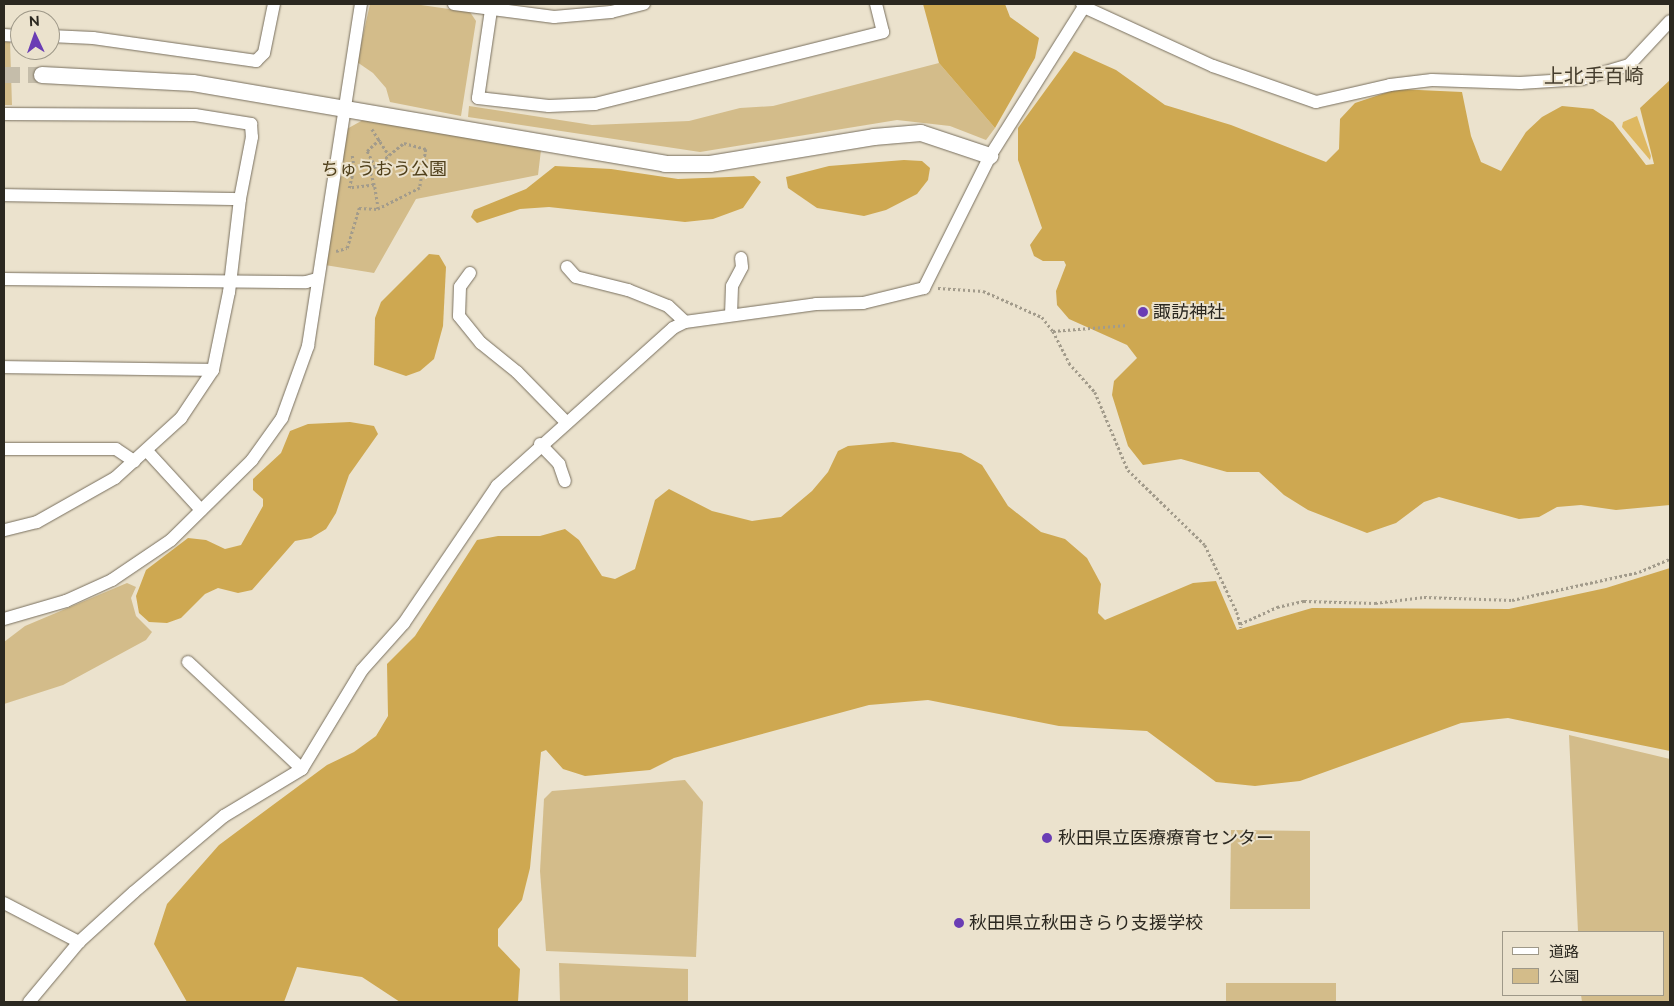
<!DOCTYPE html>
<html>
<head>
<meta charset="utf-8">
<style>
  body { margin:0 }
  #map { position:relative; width:1674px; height:1006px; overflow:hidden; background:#ebe2cd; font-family:Raleway,"Noto Sans JP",sans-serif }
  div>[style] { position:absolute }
  .green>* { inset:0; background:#d3bc8a }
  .forest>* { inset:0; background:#cea851 }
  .water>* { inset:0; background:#deb861 }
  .tertiary-tunnel>* { height:16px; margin-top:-8px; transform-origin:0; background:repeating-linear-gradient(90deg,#c5bdaa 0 16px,transparent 0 24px) }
  .path>* { height:2.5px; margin-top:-1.25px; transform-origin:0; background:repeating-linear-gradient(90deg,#a29b8b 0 2.5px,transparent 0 5px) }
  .roads { filter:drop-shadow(0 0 1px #786f5e) drop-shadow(0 0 1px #786f5e) }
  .minor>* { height:12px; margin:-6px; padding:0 6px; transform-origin:6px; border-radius:6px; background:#fff }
  .tertiary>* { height:16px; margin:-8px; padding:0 8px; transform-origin:8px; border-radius:8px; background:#fff }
  .dots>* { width:14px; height:14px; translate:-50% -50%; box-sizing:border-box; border:2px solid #ebe2cd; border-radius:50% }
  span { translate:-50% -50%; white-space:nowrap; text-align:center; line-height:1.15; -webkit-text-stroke:4px #ebe2cd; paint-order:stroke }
  .park-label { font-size:18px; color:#50401b }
  .poi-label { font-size:18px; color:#2b2820 }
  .left { translate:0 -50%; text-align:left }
  .quarter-label { font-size:20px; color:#453d2d }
  .frame { position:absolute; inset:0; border:5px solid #2b2820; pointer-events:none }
  .legend { position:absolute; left:1502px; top:931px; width:162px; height:65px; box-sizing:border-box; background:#ebe2cd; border:1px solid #9e9888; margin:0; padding:6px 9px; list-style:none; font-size:15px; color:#2b2820 }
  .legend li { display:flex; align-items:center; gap:10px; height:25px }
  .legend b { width:25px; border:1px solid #9e9888 }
  .north { position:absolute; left:10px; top:10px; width:50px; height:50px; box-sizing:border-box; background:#ebe2cd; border:1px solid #9e9888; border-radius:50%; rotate:357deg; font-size:14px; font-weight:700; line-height:20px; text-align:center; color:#2b2820 }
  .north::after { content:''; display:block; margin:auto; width:18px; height:22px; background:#6a3db4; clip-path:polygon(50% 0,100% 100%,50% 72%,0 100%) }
</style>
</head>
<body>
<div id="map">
  <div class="green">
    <div style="clip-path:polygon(370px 4px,414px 4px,470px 12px,476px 21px,461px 116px,390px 102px,386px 88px,373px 73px,357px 62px)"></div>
    <div style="clip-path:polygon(4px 42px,10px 42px,12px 105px,4px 105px)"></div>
    <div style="clip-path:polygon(939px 63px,995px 128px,986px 140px,950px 126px,897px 120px,700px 152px,468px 117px,469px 106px,592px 125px,689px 121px,740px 108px,773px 106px)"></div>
    <div style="clip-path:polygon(363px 120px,541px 150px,538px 175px,416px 199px,374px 273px,325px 265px,345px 130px)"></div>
    <div style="clip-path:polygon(127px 583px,136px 587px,131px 598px,136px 616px,152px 632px,146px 640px,63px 685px,4px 704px,4px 642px,25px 626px)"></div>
    <div style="clip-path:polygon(1569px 735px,1670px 759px,1670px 1002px,1582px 1002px,1581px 995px,1663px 995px,1663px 932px,1578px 932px)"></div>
    <div style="clip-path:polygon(685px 780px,703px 802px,696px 957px,546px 951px,540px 871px,544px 799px,552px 791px)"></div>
    <div style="clip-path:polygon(1231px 830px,1310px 831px,1310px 909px,1230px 909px)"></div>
    <div style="clip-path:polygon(559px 963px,688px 969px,688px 1002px,560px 1002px)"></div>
    <div style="clip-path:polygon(1226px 983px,1336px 983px,1336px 1002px,1226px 1002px)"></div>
  </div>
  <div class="forest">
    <div style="clip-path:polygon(923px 4px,1005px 4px,1010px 17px,1039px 38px,1035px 58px,995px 128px,939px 63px)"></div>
    <div style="clip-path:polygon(1074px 51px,1116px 70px,1165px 105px,1231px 125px,1326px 162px,1339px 149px,1340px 119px,1355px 103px,1397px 89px,1462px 92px,1471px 136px,1481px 162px,1501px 171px,1526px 132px,1542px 117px,1562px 106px,1593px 109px,1613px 122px,1646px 165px,1654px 164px,1640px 108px,1670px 80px,1670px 505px,1616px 510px,1581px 505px,1557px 507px,1539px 517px,1519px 519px,1439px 497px,1424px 502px,1396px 523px,1367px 533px,1308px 510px,1284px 495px,1259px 472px,1227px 472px,1181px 459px,1143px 465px,1128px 446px,1112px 395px,1114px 381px,1137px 358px,1127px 345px,1069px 319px,1057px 305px,1056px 291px,1066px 265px,1064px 261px,1043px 261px,1034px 256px,1030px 245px,1042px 228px,1018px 160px,1018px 128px)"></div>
    <div style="clip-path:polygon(904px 160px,922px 161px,930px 168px,928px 180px,917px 194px,886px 210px,864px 216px,817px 208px,788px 188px,786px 177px,829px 166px)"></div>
    <div style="clip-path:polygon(555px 166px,611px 169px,678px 179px,754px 176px,761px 182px,743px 208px,713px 219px,685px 222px,549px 207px,520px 209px,477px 223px,471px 217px,474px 210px,526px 189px)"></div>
    <div style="clip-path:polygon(429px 254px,439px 255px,446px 267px,443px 326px,434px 359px,420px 371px,406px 376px,374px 365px,375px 318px,381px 302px)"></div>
    <div style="clip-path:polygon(350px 422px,374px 426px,378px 434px,349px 475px,336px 513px,326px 529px,311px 538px,295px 541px,252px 590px,238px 593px,218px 588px,205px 594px,181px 618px,167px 623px,149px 622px,139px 613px,136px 596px,146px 570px,188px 538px,206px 540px,225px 549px,241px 545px,263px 506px,263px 499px,253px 490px,253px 479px,281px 453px,290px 431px,308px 424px)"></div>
    <div style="clip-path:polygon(893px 442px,961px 453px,982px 465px,1008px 506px,1041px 532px,1065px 539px,1087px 558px,1101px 584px,1098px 613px,1105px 620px,1193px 583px,1216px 581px,1237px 630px,1312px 608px,1509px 609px,1606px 588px,1670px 568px,1670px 751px,1508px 718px,1461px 723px,1300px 781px,1255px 786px,1216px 782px,1147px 731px,1059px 726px,928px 700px,869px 705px,674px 758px,650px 770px,585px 776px,563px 769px,546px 750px,541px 752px,530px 868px,522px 900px,498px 929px,498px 946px,520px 969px,518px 1002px,400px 1002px,362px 977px,297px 967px,284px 1002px,187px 1002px,154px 944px,167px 904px,219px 845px,327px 765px,354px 752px,376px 736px,388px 716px,387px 664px,415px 636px,477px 540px,498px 536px,540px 536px,565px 529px,579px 540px,602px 576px,615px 579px,635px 569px,655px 500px,669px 489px,712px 511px,752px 521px,781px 517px,812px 491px,828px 472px,838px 451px,848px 446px)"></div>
  </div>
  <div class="water">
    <div style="clip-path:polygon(1637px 116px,1651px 156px,1650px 160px,1622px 127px,1623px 122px)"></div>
  </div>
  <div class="tertiary-tunnel">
    <div style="left:4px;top:75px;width:38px"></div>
  </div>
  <div class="path">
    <div style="left:372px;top:129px;width:31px;rotate:57deg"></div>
    <div style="left:389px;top:155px;width:19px;rotate:-39deg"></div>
    <div style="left:404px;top:143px;width:23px;rotate:15deg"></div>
    <div style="left:426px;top:149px;width:39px;rotate:99deg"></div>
    <div style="left:420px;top:188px;width:47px;rotate:153.4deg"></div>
    <div style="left:375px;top:167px;width:18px;rotate:-117deg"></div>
    <div style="left:367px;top:151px;width:18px;rotate:-43deg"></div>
    <div style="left:374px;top:185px;width:15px;rotate:-106deg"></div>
    <div style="left:370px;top:171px;width:25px;rotate:-40deg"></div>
    <div style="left:336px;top:251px;width:11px;rotate:-15deg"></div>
    <div style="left:347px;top:248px;width:42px;rotate:-73.3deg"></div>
    <div style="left:359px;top:208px;width:19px;rotate:3deg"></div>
    <div style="left:378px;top:209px;width:24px;rotate:-99deg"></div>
    <div style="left:374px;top:185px;width:25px;rotate:173deg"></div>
    <div style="left:349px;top:188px;width:21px;rotate:-76deg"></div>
    <div style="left:354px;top:168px;width:13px;rotate:-99deg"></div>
    <div style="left:938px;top:288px;width:45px;rotate:3.8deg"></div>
    <div style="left:983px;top:291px;width:64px;rotate:23.8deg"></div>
    <div style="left:1042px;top:317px;width:18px;rotate:52deg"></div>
    <div style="left:1053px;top:331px;width:36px;rotate:63deg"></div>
    <div style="left:1069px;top:363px;width:39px;rotate:48deg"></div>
    <div style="left:1095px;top:392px;width:85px;rotate:67.1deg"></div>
    <div style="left:1128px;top:470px;width:107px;rotate:44.2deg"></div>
    <div style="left:1205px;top:545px;width:74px;rotate:64.5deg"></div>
    <div style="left:1237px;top:612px;width:16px;rotate:75deg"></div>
    <div style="left:1053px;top:331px;width:75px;rotate:-4.6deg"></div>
    <div style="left:1240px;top:624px;width:41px;rotate:-24.7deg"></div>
    <div style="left:1277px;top:607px;width:28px;rotate:-13deg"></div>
    <div style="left:1304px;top:601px;width:71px;rotate:1.6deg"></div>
    <div style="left:1375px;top:603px;width:49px;rotate:-7deg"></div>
    <div style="left:1424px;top:597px;width:88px;rotate:2deg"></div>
    <div style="left:1512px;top:600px;width:130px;rotate:-12.4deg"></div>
    <div style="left:1639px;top:572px;width:34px;rotate:-23deg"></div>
  </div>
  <div class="roads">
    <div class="minor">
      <div style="left:454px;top:4px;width:101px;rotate:7.4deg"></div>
      <div style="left:554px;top:17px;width:57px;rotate:-5deg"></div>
      <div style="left:611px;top:12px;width:34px;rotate:-14deg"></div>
      <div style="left:1082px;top:4px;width:4px;rotate:56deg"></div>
      <div style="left:1084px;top:7px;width:142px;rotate:24.6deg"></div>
      <div style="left:1213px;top:66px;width:109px;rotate:19.3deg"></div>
      <div style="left:1316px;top:102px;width:76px;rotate:-12.9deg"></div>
      <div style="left:1390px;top:85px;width:42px;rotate:-6.8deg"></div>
      <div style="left:1432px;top:80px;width:88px;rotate:2deg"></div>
      <div style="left:1520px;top:83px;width:62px;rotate:-3.7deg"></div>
      <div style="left:1582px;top:79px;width:49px;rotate:-16.6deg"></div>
      <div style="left:1629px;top:65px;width:60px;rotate:-47deg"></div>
      <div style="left:491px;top:10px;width:89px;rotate:98.4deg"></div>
      <div style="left:478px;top:98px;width:71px;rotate:6.4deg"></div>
      <div style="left:549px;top:106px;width:46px;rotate:-2.5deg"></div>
      <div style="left:595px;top:104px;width:297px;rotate:-14deg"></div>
      <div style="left:883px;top:32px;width:29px;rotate:-104deg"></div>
      <div style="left:4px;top:35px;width:16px;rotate:4deg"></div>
      <div style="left:50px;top:36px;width:43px;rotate:2.7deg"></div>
      <div style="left:93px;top:38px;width:165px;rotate:8deg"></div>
      <div style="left:256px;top:61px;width:11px;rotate:-45deg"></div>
      <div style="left:264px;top:53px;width:50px;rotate:-78.5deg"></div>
      <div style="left:4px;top:114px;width:191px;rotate:0.3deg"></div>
      <div style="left:195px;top:115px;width:57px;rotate:9.1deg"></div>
      <div style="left:251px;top:124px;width:13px;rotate:86deg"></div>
      <div style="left:252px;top:137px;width:63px;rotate:101deg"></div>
      <div style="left:240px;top:199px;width:94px;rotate:96.7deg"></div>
      <div style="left:229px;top:292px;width:80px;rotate:101.6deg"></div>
      <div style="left:213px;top:370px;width:58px;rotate:123.7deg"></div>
      <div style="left:181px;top:418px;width:89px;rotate:137.7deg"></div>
      <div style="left:115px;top:478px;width:90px;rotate:150.6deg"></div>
      <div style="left:37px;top:522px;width:34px;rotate:166deg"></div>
      <div style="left:4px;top:195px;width:236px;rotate:1deg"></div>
      <div style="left:567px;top:267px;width:13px;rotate:48deg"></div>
      <div style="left:576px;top:277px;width:54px;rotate:14deg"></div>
      <div style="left:628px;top:290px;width:43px;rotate:21.8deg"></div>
      <div style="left:668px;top:306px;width:23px;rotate:43deg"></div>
      <div style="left:470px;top:273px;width:17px;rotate:126deg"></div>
      <div style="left:460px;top:287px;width:29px;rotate:92deg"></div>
      <div style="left:459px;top:316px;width:35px;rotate:51deg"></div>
      <div style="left:481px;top:343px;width:46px;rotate:38.9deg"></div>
      <div style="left:517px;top:372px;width:71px;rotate:45.6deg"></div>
      <div style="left:4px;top:279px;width:302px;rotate:0.6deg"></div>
      <div style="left:306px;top:282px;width:11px;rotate:-15deg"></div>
      <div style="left:731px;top:315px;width:29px;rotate:-88deg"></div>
      <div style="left:732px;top:286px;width:21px;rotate:-62deg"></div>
      <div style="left:742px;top:267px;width:9px;rotate:-96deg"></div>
      <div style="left:4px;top:367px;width:209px;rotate:0.8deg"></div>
      <div style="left:540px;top:444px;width:28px;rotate:46deg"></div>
      <div style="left:559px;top:464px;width:18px;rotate:71deg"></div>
      <div style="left:4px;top:449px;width:112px"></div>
      <div style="left:116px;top:449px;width:22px;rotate:34deg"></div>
      <div style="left:147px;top:451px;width:80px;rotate:47.5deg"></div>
      <div style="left:4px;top:619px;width:65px;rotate:-16.2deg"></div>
      <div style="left:66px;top:601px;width:51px;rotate:-24.5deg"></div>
      <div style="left:112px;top:580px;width:71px;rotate:-34.1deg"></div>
      <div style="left:171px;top:540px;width:114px;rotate:-44.6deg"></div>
      <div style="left:252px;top:460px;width:52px;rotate:-54.5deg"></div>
      <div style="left:282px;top:418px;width:77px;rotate:-70.1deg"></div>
      <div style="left:308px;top:346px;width:346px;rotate:-81.2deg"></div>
      <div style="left:188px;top:662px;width:156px;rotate:43.2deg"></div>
      <div style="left:4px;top:903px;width:85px;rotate:27.5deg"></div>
      <div style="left:29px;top:1002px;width:78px;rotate:-50.2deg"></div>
      <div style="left:79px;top:942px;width:74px;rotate:-42.3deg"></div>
      <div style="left:134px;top:892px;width:118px;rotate:-40.2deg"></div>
      <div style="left:224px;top:816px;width:91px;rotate:-31.1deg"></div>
      <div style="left:302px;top:769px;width:116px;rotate:-58.8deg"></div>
      <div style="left:362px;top:670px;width:63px;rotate:-48.2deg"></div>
      <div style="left:404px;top:623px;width:166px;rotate:-55.8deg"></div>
      <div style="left:497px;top:486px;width:237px;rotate:-41.9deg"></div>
      <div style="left:673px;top:328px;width:13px;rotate:-27deg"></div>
      <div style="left:685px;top:322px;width:132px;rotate:-7.8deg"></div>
      <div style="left:816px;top:304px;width:47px;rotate:-1.2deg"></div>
      <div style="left:863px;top:303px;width:63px;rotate:-13.8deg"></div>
      <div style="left:924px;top:288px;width:148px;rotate:-63.4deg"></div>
      <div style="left:990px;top:156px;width:176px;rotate:-57.8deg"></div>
    </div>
    <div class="tertiary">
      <div style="left:42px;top:75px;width:151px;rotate:3deg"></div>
      <div style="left:193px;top:83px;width:479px;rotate:9.7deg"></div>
      <div style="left:665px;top:164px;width:45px"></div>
      <div style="left:710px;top:164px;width:166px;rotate:-9.3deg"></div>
      <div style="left:874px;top:137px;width:47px;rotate:-4.9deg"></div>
      <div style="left:921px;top:133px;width:73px;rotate:18.4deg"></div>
    </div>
  </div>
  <div class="dots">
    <div style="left:1143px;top:312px;background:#6a3db4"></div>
    <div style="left:1047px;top:838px;background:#6a3db4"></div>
    <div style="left:959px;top:923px;background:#6a3db4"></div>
  </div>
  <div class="park-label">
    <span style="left:384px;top:169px">ちゅうおう公園</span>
  </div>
  <div class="poi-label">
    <span class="left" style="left:1153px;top:312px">諏訪神社</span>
    <span class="left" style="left:1058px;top:838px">秋田県立医療療育センター</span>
    <span class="left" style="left:969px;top:923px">秋田県立秋田きらり支援学校</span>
  </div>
  <div class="quarter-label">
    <span style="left:1594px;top:76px">上北手百崎</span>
  </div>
  <div class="frame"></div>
  <ul class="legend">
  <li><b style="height:6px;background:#fff"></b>道路</li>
  <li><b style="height:14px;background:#d3bc8a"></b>公園</li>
  </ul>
  <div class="north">N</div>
</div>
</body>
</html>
